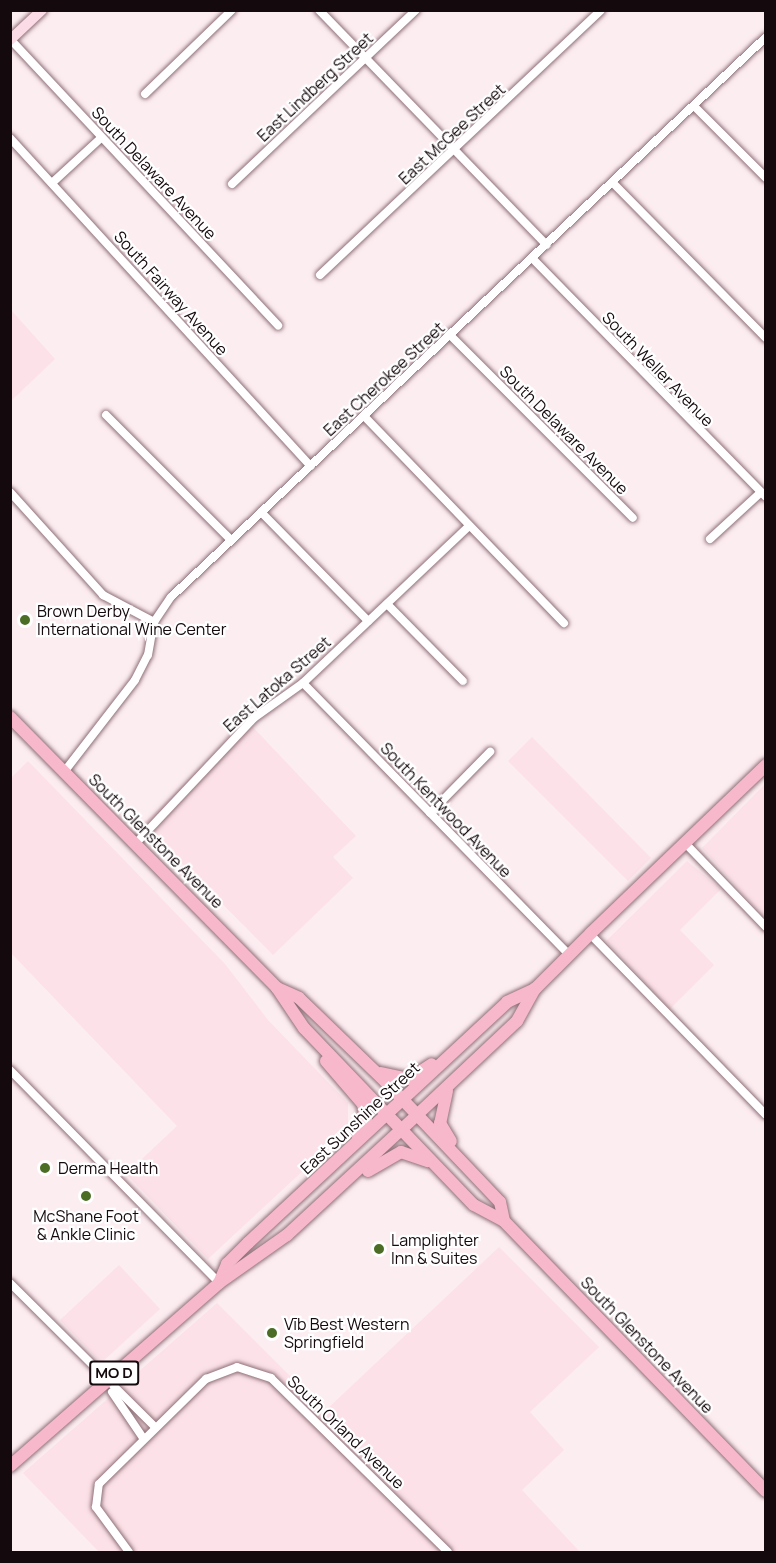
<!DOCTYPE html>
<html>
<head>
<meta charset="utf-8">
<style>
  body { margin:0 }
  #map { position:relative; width:776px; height:1563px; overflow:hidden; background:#fcedf1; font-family:Manrope,sans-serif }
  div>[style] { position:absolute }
  .built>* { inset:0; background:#fce1e8 }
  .roads { filter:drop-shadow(0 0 2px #8e6f77) drop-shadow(0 0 2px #8e6f77) }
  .street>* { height:8px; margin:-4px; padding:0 4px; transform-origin:4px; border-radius:4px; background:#fff }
  .secondary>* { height:10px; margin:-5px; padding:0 5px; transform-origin:5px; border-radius:5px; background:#fbdbe5 }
  .primary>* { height:12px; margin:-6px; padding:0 6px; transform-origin:6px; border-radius:6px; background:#f7b8cb }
  .dots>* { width:16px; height:16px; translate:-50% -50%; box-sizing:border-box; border:3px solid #fff; border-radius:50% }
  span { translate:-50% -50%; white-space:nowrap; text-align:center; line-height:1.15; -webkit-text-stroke:4.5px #fff; paint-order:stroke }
  .shield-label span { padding:2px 4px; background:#fff; border:2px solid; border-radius:4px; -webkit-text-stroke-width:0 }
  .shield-label { font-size:15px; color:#14090c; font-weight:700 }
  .street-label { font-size:16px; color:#14090c }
  .poi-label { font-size:16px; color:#14090c }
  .left { translate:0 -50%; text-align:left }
  .frame { position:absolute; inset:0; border:12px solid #14090c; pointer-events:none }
</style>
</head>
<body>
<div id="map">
  <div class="built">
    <div style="clip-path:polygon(11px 310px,55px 359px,11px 401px)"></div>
    <div style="clip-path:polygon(248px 722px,356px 836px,333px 857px,353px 878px,273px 955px,143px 824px)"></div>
    <div style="clip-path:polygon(532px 737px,651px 858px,628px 881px,508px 761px)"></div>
    <div style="clip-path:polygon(28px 761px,225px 964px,268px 1020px,348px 1103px,348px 1129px,208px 1259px,126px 1174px,177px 1126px,11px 953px,11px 778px)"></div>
    <div style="clip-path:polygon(765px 784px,766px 918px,765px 919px,702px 848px)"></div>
    <div style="clip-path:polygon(687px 861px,721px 889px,680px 930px,714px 965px,670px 1009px,606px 941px)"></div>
    <div style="clip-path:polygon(499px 1247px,599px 1347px,530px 1412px,564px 1450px,522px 1490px,580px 1552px,99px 1552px,23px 1473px,217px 1303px,325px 1411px)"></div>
    <div style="clip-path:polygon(119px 1265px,160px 1309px,101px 1363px,60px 1320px)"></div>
  </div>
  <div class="roads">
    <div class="street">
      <div style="left:319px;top:10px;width:327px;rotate:45.9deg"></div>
      <div style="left:11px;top:40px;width:391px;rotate:46.9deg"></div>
      <div style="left:145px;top:94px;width:121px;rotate:-44deg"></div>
      <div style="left:694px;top:106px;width:102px;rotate:45deg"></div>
      <div style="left:10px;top:138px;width:445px;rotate:47.5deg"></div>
      <div style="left:52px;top:183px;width:67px;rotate:-42.6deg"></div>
      <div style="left:613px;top:183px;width:218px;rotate:45.4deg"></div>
      <div style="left:232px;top:184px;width:253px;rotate:-43.4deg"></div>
      <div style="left:532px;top:258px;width:334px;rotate:45.6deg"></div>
      <div style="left:320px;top:275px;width:386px;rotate:-43.3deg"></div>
      <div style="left:451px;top:336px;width:257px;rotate:45deg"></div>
      <div style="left:106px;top:415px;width:177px;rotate:45deg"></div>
      <div style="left:364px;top:416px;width:288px;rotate:46deg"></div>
      <div style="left:10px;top:492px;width:139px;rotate:47.9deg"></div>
      <div style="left:103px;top:595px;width:58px;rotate:27.9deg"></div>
      <div style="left:261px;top:512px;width:153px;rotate:45.5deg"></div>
      <div style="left:710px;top:539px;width:68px;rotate:-42.6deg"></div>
      <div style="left:387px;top:604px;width:108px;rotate:45.4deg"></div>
      <div style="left:303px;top:683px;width:380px;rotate:45.6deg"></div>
      <div style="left:64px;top:772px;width:116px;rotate:-52.3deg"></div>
      <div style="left:135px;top:680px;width:28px;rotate:-63deg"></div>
      <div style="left:148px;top:655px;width:34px;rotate:-80deg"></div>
      <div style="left:154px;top:622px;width:30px;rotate:-56deg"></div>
      <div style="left:171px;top:597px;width:817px;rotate:-43.26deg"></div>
      <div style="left:430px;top:813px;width:86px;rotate:-45.5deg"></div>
      <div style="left:136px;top:843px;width:172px;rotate:-46.7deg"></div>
      <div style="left:254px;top:718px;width:60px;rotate:-35.5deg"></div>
      <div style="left:303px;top:683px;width:228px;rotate:-43.4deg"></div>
      <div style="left:685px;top:843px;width:117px;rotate:46deg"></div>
      <div style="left:590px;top:934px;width:252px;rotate:45.8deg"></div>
      <div style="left:10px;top:1070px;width:298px;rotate:45.5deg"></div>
      <div style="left:10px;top:1283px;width:204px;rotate:44.8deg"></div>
      <div style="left:112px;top:1392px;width:55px;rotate:56deg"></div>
      <div style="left:129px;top:1552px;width:56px;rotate:-126.3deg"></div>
      <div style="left:96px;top:1507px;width:23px;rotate:-83deg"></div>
      <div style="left:99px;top:1484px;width:150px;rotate:-44.5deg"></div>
      <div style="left:206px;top:1379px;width:33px;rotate:-21deg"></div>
      <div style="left:237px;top:1367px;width:36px;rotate:18deg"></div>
      <div style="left:271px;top:1378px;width:248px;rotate:44.5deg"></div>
    </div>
    <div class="secondary">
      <div style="left:10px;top:40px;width:44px;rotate:-43.2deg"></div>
    </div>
    <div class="primary">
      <div style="left:10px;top:717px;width:380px;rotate:45.4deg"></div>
      <div style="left:277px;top:988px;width:48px;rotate:56deg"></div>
      <div style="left:304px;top:1028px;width:245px;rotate:46.2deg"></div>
      <div style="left:474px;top:1205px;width:34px;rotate:28deg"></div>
      <div style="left:504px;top:1221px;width:376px;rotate:45.9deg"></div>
      <div style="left:277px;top:988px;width:24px;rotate:24deg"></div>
      <div style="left:299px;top:998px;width:120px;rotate:44deg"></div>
      <div style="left:385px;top:1081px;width:167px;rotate:46.5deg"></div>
      <div style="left:500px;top:1202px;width:19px;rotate:78deg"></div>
      <div style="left:326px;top:1061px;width:57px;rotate:49.3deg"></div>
      <div style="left:363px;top:1104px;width:16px;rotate:79deg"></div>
      <div style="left:366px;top:1120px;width:20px;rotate:114deg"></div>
      <div style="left:381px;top:1073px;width:29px;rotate:12deg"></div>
      <div style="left:409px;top:1079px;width:27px;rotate:-33deg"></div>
      <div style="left:447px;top:1091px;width:33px;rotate:102deg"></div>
      <div style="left:440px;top:1123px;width:21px;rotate:59deg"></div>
      <div style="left:368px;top:1171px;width:38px;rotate:-30deg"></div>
      <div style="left:401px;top:1152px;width:28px;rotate:19deg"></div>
      <div style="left:219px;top:1283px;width:21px;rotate:-67deg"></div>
      <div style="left:227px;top:1264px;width:30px;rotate:-45deg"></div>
      <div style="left:248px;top:1243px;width:354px;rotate:-42.9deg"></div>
      <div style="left:507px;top:1002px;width:31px;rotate:-25deg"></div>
      <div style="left:10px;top:1466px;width:278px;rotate:-41.2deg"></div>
      <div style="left:219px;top:1283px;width:83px;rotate:-35.2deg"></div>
      <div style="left:287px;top:1235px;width:156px;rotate:-42.7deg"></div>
      <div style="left:402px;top:1129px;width:158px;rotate:-43.2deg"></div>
      <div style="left:517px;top:1021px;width:37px;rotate:-61deg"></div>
      <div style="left:535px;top:989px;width:79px;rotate:-45deg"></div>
      <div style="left:591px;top:933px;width:243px;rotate:-43.8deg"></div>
    </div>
  </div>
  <div class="dots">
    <div style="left:25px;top:620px;background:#4b6d25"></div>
    <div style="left:45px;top:1168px;background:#4b6d25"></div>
    <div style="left:86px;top:1196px;background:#4b6d25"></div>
    <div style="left:379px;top:1249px;background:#4b6d25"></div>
    <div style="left:272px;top:1333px;background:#4b6d25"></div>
  </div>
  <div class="shield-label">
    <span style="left:114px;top:1373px">MO D</span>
  </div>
  <div class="street-label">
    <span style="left:315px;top:87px;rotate:-43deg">East Lindberg Street</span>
    <span style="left:452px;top:134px;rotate:-43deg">East McGee Street</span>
    <span style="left:154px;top:173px;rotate:47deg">South Delaware Avenue</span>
    <span style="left:171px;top:293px;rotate:48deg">South Fairway Avenue</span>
    <span style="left:658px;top:369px;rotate:46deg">South Weller Avenue</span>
    <span style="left:384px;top:379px;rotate:-43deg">East Cherokee Street</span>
    <span style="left:564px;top:430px;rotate:45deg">South Delaware Avenue</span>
    <span style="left:277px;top:684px;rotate:-41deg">East Latoka Street</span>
    <span style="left:446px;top:810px;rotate:46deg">South Kentwood Avenue</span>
    <span style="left:156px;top:841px;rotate:45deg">South Glenstone Avenue</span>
    <span style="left:360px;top:1118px;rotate:-43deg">East Sunshine Street</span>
    <span style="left:647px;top:1345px;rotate:46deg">South Glenstone Avenue</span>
    <span style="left:346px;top:1432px;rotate:44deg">South Orland Avenue</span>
  </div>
  <div class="poi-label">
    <span class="left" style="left:37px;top:620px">Brown Derby<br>International Wine Center</span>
    <span class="left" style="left:58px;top:1168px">Derma Health</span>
    <span style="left:86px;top:1225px">McShane Foot<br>&amp; Ankle Clinic</span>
    <span class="left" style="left:391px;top:1249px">Lamplighter<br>Inn &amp; Suites</span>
    <span class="left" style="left:284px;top:1333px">Vīb Best Western<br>Springfield</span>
  </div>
  <div class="frame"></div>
</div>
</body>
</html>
